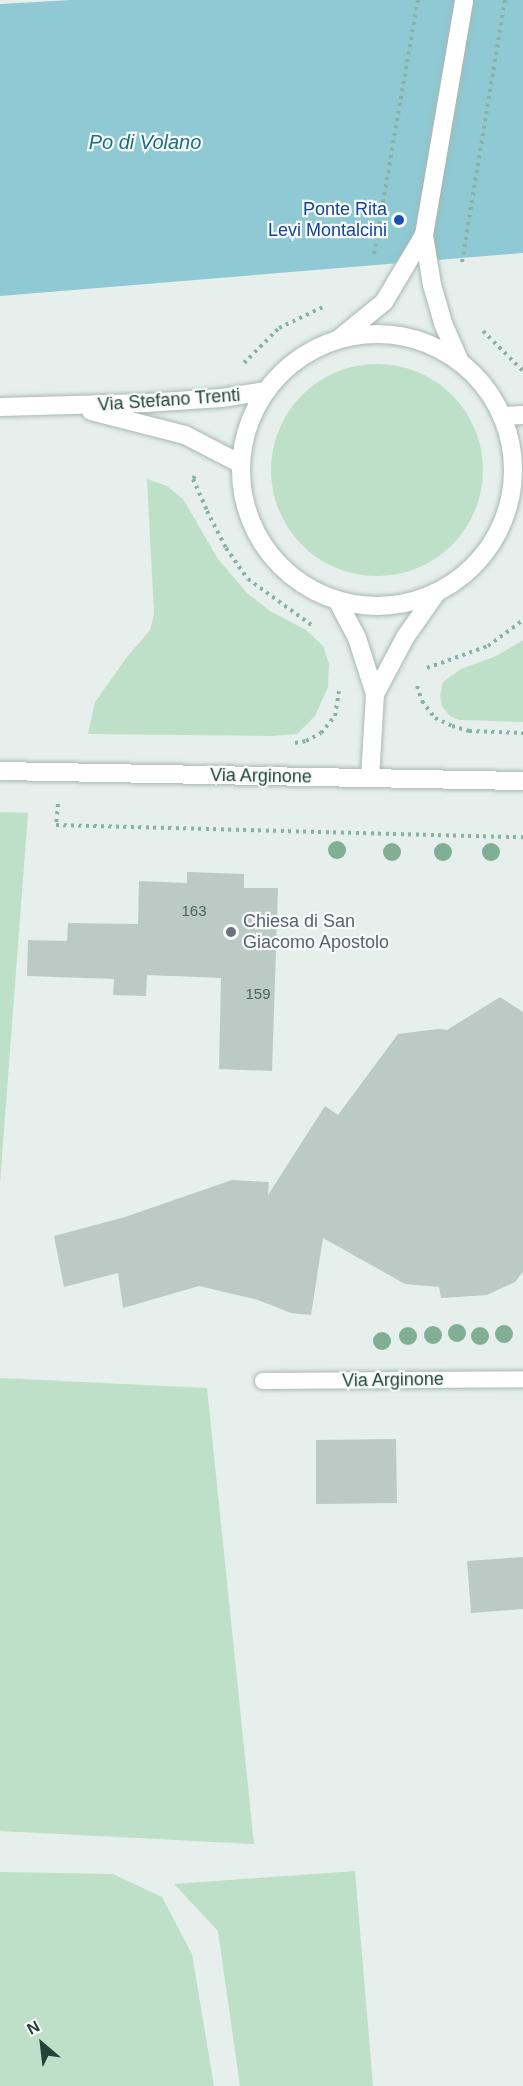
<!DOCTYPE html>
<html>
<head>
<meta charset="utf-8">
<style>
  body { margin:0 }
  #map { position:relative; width:523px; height:2086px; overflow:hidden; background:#e6efeb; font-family:Helvetica,sans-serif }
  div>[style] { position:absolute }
  .green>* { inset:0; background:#bfe0c8 }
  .round { border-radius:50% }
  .water>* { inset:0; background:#8ec9d4 }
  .building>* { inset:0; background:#bbcac4 }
  .path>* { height:4px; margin-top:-2px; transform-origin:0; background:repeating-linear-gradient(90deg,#86b3a5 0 3px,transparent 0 7.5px) }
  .roads { filter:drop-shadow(0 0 2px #a8b8b2) drop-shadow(0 0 2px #a8b8b2) }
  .service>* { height:16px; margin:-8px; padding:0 8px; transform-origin:8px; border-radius:8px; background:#fff }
  .minor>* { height:18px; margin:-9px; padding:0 9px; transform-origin:9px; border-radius:9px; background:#fff }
  .secondary>* { height:18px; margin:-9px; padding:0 9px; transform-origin:9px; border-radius:9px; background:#fff }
  .secondary>.ring { margin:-9px; padding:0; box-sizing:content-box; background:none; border:18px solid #fff; border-radius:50% }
  .trees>* { width:18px; height:18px; margin:-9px; border-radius:50%; background:#80af93 }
  .dots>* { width:16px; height:16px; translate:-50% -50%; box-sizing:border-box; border:3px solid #f7fbf9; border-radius:50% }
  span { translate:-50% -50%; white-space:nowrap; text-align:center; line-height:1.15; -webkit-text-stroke:4.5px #f7fbf9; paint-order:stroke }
  .number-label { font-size:15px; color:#4a645c }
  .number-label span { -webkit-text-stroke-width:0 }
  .transit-label { font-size:18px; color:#164399 }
  .right { translate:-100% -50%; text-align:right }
  .street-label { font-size:18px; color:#24423a }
  .worship-label { font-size:18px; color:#5b616d }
  .left { translate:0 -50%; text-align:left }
  .water-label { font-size:20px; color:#1c6f80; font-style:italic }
  .north { position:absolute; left:12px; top:2014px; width:60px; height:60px; -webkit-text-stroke:4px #f7fbf9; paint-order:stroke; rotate:332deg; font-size:16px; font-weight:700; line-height:24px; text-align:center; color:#24423a }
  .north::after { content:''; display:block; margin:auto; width:21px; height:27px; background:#24423a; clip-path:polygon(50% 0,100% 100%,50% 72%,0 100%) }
</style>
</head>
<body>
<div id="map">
  <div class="green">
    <div class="round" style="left:271px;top:364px;width:212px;height:212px"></div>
    <div style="clip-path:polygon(147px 479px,167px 486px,183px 499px,218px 559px,247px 593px,270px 611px,306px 630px,323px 646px,329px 664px,328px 687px,315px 716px,297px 734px,271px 736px,88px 734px,95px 702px,127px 657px,150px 630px,154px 614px)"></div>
    <div style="clip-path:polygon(523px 640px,523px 722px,459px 720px,450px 716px,442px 706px,440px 696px,443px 682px,461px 669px,496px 656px)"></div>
    <div style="clip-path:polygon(0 812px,28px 813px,0 1183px)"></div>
    <div style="clip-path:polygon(0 1378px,207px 1388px,254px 1844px,0 1831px)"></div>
    <div style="clip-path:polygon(355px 1871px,373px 2086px,240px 2086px,218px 1931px,174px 1884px)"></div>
    <div style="clip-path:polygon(0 1872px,113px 1874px,162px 1897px,192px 1954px,214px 2086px,0 2086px)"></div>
  </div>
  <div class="water">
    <div style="clip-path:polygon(72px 0,523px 0,523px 253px,0 296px,0 4px)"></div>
  </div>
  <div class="building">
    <div style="clip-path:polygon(187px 872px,244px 874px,244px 888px,278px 888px,272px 1071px,219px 1069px,221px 978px,147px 975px,146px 996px,113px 995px,114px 979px,27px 976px,28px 940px,67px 941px,68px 923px,138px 924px,139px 881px,187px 883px)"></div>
    <div style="clip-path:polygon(500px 997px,523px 1012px,523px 1272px,515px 1282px,487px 1295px,441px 1298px,439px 1287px,405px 1284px,323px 1238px,311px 1315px,291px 1313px,258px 1300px,199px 1286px,123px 1308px,118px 1273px,64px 1287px,54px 1236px,125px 1217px,232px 1180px,269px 1182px,268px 1195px,325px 1106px,338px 1115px,398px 1034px,438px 1029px,447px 1030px)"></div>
    <div style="clip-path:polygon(396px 1439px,397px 1503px,316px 1504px,316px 1440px)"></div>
    <div style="clip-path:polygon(523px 1557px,523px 1609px,471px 1613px,467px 1561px)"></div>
  </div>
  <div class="path">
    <div style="left:374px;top:254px;width:258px;rotate:-80.2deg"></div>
    <div style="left:462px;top:262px;width:266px;rotate:-80.7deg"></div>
    <div style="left:483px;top:331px;width:57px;rotate:45deg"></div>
    <div style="left:244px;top:363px;width:49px;rotate:-45deg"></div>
    <div style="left:279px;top:328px;width:51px;rotate:-25.6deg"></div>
    <div style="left:195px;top:476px;width:4px;rotate:124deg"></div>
    <div style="left:193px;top:479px;width:35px;rotate:66deg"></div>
    <div style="left:207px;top:511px;width:42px;rotate:62.8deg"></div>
    <div style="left:226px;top:548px;width:38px;rotate:55deg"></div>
    <div style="left:248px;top:579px;width:82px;rotate:36deg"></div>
    <div style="left:427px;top:668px;width:65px;rotate:-19.8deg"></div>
    <div style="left:488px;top:646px;width:44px;rotate:-36.6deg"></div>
    <div style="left:417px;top:686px;width:16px;rotate:72deg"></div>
    <div style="left:422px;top:701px;width:21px;rotate:53deg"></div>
    <div style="left:435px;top:718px;width:19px;rotate:25deg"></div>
    <div style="left:452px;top:726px;width:18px;rotate:16deg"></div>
    <div style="left:469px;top:731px;width:54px;rotate:2.1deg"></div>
    <div style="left:295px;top:743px;width:11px;rotate:-10deg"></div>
    <div style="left:306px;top:741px;width:17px;rotate:-28deg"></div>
    <div style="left:321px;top:733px;width:22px;rotate:-51deg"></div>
    <div style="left:335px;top:716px;width:25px;rotate:-81deg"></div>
    <div style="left:58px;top:804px;width:21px;rotate:95deg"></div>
    <div style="left:56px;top:825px;width:467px;rotate:1.5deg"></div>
  </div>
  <div class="roads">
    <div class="service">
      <div style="left:263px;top:1381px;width:260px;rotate:-0.4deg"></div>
    </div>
    <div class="minor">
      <div style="left:337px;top:600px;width:43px;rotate:62.2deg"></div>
      <div style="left:357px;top:638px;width:59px;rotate:72.2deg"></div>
      <div style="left:375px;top:694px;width:84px;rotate:93.4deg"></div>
      <div style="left:375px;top:694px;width:66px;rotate:-61.9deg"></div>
      <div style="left:406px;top:636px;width:54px;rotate:-54.8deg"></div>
      <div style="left:0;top:771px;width:523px;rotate:1.1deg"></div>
    </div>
    <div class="secondary">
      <div class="ring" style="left:241px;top:334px;width:254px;height:254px"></div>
      <div style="left:340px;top:338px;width:57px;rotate:-39.3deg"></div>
      <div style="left:384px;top:302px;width:78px;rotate:-59.2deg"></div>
      <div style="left:460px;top:362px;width:43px;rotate:-113.6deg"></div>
      <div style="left:443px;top:323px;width:40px;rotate:-106deg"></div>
      <div style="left:432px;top:285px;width:51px;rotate:-99.1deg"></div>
      <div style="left:424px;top:235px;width:238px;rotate:-80.3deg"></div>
      <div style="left:0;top:407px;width:145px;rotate:-1.6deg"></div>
      <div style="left:145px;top:403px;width:77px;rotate:-3.7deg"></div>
      <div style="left:222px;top:398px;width:45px;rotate:-9deg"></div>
      <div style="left:91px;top:411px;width:97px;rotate:14.3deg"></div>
      <div style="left:185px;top:435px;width:63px;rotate:27.4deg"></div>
      <div style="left:502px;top:416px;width:21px;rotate:-3deg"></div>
    </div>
  </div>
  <div class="trees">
    <div style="left:337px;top:850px"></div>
    <div style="left:392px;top:852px"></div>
    <div style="left:443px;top:852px"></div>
    <div style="left:491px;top:852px"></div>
    <div style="left:457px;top:1333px"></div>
    <div style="left:504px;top:1334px"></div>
    <div style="left:433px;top:1335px"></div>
    <div style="left:408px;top:1336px"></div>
    <div style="left:480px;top:1336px"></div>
    <div style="left:382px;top:1341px"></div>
  </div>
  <div class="dots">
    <div style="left:399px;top:220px;background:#1a4fb4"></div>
    <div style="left:231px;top:932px;background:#6b7280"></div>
  </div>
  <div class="number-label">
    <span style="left:194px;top:911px">163</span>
    <span style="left:258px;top:994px">159</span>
  </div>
  <div class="transit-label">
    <span class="right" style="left:387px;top:220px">Ponte Rita<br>Levi Montalcini</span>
  </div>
  <div class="street-label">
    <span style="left:169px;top:400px;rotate:-4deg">Via Stefano Trenti</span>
    <span style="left:261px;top:776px;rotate:1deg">Via Arginone</span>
    <span style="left:393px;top:1380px;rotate:-1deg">Via Arginone</span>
  </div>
  <div class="worship-label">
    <span class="left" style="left:243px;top:932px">Chiesa di San<br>Giacomo Apostolo</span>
  </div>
  <div class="water-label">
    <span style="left:145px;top:142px">Po di Volano</span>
  </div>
  <div class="north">N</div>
</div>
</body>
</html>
